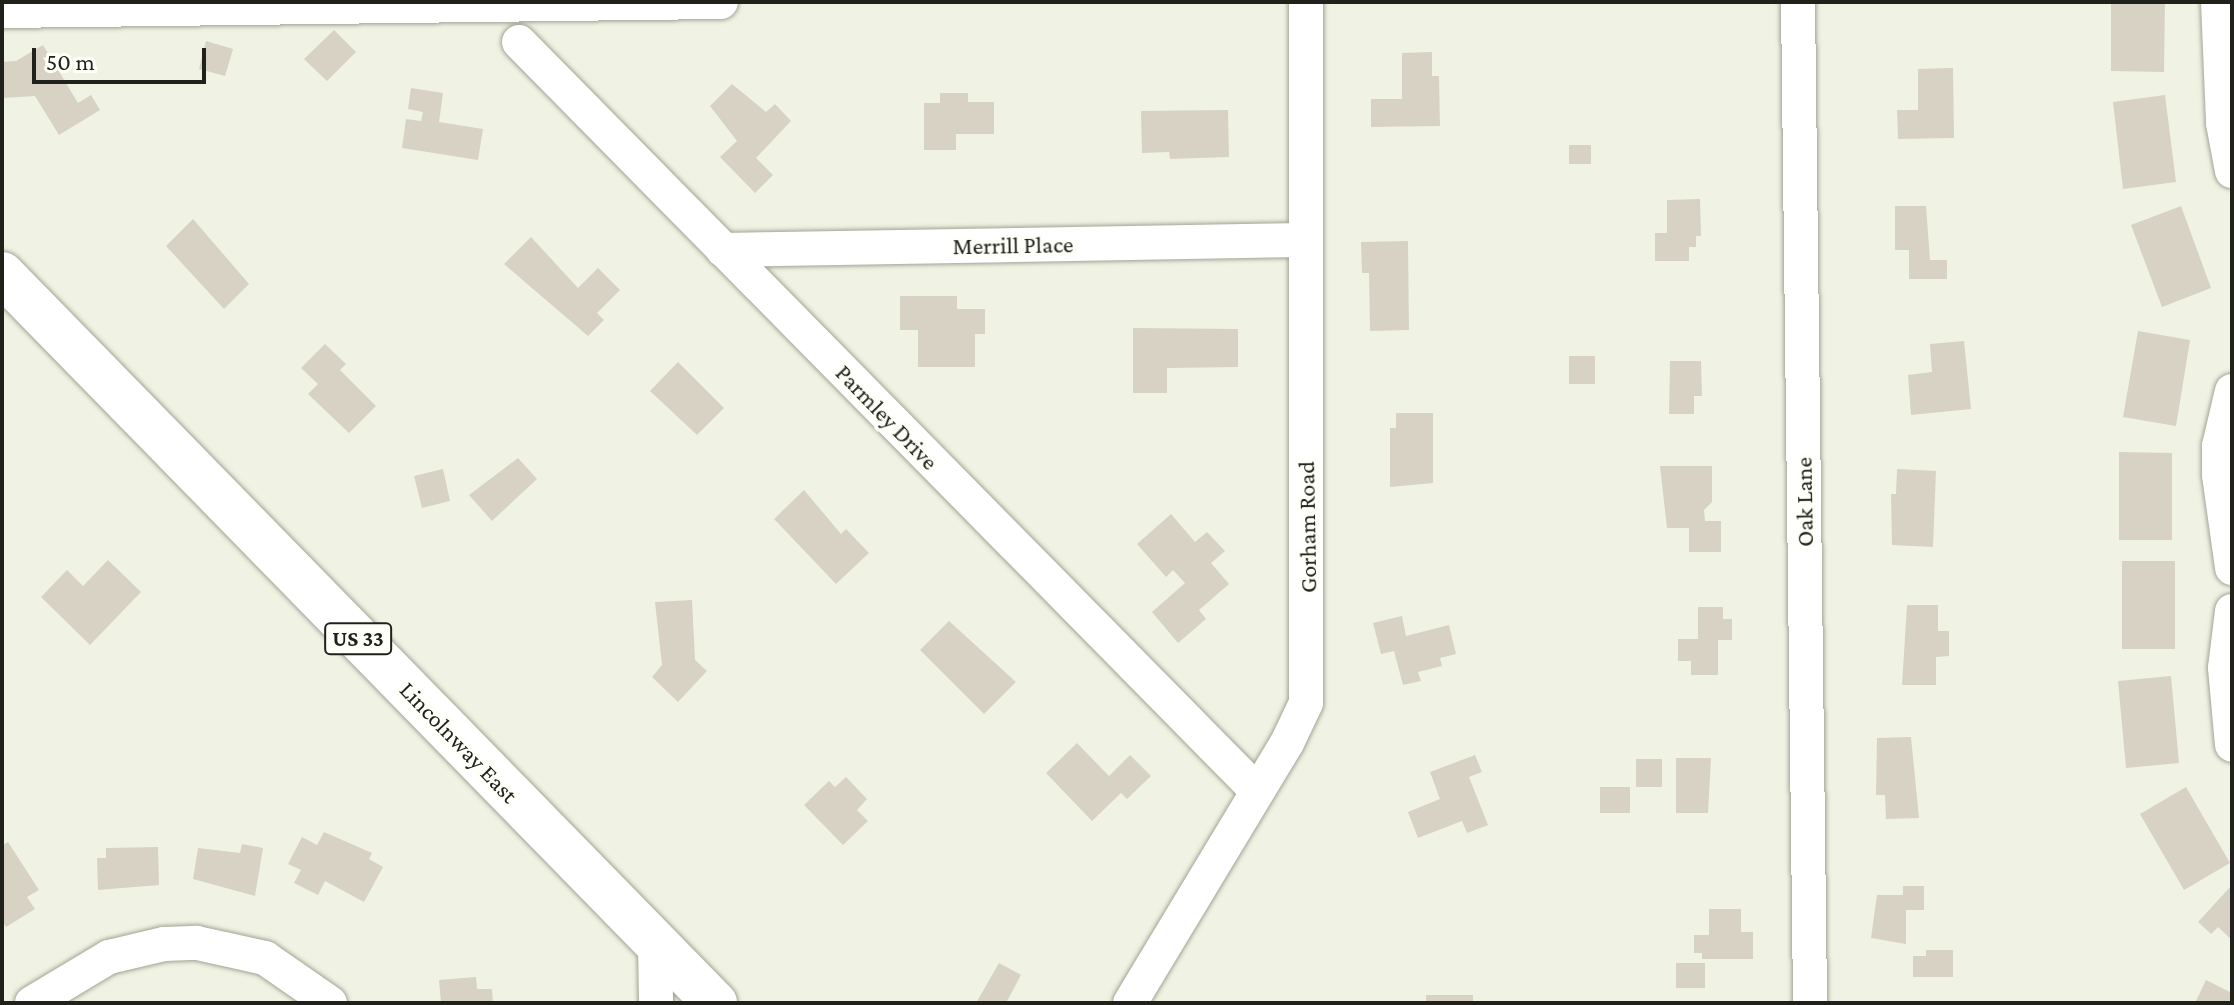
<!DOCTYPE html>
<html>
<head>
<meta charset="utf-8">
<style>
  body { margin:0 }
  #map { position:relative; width:2234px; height:1005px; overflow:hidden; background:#f0f3e3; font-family:"Crimson Pro",serif }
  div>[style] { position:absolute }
  .building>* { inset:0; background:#d7d2c3 }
  .roads { filter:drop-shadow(0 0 2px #a2a495) drop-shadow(0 0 2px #a2a495) }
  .minor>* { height:34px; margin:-17px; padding:0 17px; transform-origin:17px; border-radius:17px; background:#fff }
  .highway>* { height:44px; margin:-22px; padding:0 22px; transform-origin:22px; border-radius:22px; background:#fff }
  span { translate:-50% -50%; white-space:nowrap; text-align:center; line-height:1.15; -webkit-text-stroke:8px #fefff9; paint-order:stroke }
  .shield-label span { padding:2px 6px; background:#fefff9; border:2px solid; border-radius:6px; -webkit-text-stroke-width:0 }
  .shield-label { font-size:22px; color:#20211b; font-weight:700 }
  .street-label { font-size:24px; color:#20211b }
  .frame { position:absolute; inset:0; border:4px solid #20211b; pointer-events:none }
  .scale { position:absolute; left:32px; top:48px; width:174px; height:36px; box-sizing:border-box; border:4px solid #20211b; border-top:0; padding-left:10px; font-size:24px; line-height:28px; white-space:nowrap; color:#20211b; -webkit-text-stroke:6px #fefff9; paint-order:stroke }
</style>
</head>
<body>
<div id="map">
  <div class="building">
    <div style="clip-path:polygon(2111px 2px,2165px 2px,2164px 72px,2111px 71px)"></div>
    <div style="clip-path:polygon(334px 30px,356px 52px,327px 81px,304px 59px)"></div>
    <div style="clip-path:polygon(206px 41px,233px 49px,225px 76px,199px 69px)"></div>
    <div style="clip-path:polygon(43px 45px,78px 103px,91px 95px,100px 110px,59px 135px,35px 96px,2px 98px,2px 62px,16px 61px)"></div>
    <div style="clip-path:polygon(1432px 52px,1432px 76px,1439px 76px,1440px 126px,1371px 127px,1371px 99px,1402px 99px,1402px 53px)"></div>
    <div style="clip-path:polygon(1953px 68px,1954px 138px,1898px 139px,1897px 110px,1918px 110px,1918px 69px)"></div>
    <div style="clip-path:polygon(732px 84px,766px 112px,775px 104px,791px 121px,756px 158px,773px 175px,755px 193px,720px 157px,737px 141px,710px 106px)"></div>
    <div style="clip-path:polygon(411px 88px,443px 93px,439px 122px,483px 129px,478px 160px,402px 148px,406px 119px,421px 121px,423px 112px,408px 109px)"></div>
    <div style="clip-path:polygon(940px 93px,968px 93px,968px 102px,994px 102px,994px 134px,956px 134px,956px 150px,924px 150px,924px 103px,940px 103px)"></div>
    <div style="clip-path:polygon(2165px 95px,2176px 182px,2123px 189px,2113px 102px)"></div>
    <div style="clip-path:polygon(1228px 110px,1229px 157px,1170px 159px,1169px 152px,1142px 153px,1141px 111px)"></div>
    <div style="clip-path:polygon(1569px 145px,1591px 145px,1591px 164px,1569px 164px)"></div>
    <div style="clip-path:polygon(1700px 199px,1701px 236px,1696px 236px,1696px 247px,1689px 247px,1689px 261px,1655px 261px,1655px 233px,1667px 233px,1667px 200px)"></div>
    <div style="clip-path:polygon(1895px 206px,1926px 206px,1930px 260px,1947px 260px,1947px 279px,1909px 279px,1909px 250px,1895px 250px)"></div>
    <div style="clip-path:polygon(2181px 206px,2211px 288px,2162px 307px,2131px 225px)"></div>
    <div style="clip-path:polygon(193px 219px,249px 284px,224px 309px,166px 246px)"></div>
    <div style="clip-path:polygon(531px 237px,578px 288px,598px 268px,620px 290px,597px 313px,604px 320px,588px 336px,504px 264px)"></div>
    <div style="clip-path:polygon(1408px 241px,1409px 330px,1370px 331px,1369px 273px,1362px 273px,1361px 242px)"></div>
    <div style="clip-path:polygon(900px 296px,957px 296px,957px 309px,985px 309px,985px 334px,975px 334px,975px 367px,918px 367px,918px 330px,900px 330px)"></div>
    <div style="clip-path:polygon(1133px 328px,1238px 329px,1238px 367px,1167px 368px,1167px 393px,1133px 393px)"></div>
    <div style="clip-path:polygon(2138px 331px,2190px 340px,2176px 426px,2123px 417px)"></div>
    <div style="clip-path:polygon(1964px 341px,1971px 409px,1911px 415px,1908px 375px,1932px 372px,1930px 344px)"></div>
    <div style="clip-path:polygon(325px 344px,346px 364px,340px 370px,376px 406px,349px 433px,308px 394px,318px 384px,301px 368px)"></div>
    <div style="clip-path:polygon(1569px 356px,1595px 356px,1595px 384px,1569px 384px)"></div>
    <div style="clip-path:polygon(1670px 361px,1701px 361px,1702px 396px,1694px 396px,1694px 414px,1669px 414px)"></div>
    <div style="clip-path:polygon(678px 362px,724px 408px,697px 435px,650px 391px)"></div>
    <div style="clip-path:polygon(1396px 413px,1433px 413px,1433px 483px,1390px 487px,1390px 428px,1396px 428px)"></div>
    <div style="clip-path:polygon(2119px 452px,2172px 453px,2172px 540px,2119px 540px)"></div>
    <div style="clip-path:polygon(518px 458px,537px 479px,492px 521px,469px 495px)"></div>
    <div style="clip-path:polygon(1660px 466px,1712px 466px,1712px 502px,1704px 510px,1705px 521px,1721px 521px,1721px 552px,1689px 552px,1689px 528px,1667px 528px)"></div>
    <div style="clip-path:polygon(443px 469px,450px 501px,422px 508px,414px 476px)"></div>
    <div style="clip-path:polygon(1897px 469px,1936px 471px,1933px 547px,1892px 545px,1891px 494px,1896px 494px)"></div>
    <div style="clip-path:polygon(804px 490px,841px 534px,846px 529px,869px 553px,836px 584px,774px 519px)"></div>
    <div style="clip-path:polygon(1171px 514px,1195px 542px,1207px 532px,1225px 551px,1211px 563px,1229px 584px,1199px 610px,1206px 619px,1178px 643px,1152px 612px,1185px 583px,1173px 570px,1166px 577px,1137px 544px)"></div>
    <div style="clip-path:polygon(108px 560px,141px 592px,90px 645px,41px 597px,67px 570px,83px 586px)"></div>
    <div style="clip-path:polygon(2122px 561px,2175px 561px,2175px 649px,2122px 649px)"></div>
    <div style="clip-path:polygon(692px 600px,695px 660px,707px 671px,678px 702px,652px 677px,662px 665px,655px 602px)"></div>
    <div style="clip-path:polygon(1907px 605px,1938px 605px,1938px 631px,1949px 631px,1949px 656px,1936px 657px,1936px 685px,1902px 685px)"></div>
    <div style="clip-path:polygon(1698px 607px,1723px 607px,1723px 619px,1732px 619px,1732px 640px,1718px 640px,1718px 675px,1691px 675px,1691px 661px,1678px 661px,1678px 639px,1698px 639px)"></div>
    <div style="clip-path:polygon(1402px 616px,1406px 636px,1449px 625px,1456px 654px,1440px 658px,1442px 666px,1418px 672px,1421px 681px,1403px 685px,1394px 651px,1381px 654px,1373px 623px)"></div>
    <div style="clip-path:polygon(949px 621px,1016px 682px,984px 714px,920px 650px)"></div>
    <div style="clip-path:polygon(2171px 676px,2179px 763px,2126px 768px,2118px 681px)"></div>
    <div style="clip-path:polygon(1911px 737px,1919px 818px,1886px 819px,1885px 795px,1876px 795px,1877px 738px)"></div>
    <div style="clip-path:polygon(1077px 743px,1109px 776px,1130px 755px,1151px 776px,1127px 799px,1121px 793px,1092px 821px,1046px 773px)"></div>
    <div style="clip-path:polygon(1475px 755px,1482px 772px,1469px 777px,1488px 825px,1467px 833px,1462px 821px,1418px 838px,1408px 812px,1440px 799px,1430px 772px)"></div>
    <div style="clip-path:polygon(1676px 758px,1711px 758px,1708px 813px,1676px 813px)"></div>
    <div style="clip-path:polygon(1636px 759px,1662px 759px,1662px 787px,1636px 787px)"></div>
    <div style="clip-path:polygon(846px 777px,867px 799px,857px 810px,868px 821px,843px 845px,804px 805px,829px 781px,835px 787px)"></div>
    <div style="clip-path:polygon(1600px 787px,1630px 787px,1630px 813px,1600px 813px)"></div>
    <div style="clip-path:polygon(2186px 787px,2230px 863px,2184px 890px,2140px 814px)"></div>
    <div style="clip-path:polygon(324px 832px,372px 853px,369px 859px,383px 867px,364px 902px,325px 881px,318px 895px,294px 883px,301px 870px,288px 864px,302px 837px,317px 845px)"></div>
    <div style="clip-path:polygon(8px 842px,39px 890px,27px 897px,35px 909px,6px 927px,2px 921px,2px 846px)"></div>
    <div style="clip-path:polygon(242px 844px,263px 848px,255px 896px,193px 879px,198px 848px,240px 853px)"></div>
    <div style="clip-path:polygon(158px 847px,159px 885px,98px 890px,97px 858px,106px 858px,106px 848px)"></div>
    <div style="clip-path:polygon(2232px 885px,2232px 940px,2218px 927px,2211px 934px,2198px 922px)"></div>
    <div style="clip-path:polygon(1903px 886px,1924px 886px,1924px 910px,1906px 910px,1906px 944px,1871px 938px,1877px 895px,1903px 895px)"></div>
    <div style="clip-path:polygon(1709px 909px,1741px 909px,1741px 932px,1753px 932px,1753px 959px,1702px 959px,1702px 953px,1694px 953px,1694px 935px,1709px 935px)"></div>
    <div style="clip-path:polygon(1926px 950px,1953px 950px,1953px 977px,1913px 977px,1913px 956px,1926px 956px)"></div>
    <div style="clip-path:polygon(999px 963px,1021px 975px,1006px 1003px,976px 1003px)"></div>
    <div style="clip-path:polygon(1676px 963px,1705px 963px,1705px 988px,1676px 988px)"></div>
    <div style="clip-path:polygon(476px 977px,477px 989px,492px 989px,493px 1003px,441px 1003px,439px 980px)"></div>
    <div style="clip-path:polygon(2206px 980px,2232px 993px,2232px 1003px,2195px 1003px)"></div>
    <div style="clip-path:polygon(1426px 995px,1473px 995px,1473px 1003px,1426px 1003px)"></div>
  </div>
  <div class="roads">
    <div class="minor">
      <div style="left:1798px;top:2px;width:1001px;rotate:89.31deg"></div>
      <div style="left:2218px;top:2px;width:121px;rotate:87.6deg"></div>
      <div style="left:2223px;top:123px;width:49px;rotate:79.4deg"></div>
      <div style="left:2px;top:11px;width:719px;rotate:-0.72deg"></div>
      <div style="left:519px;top:42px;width:1051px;rotate:45.42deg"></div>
      <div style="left:723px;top:250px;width:580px;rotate:-0.99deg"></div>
      <div style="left:2232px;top:391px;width:57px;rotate:103.3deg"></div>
      <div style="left:2219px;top:446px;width:29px;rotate:90deg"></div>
      <div style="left:2219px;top:475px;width:94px;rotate:82deg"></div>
      <div style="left:2232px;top:611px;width:57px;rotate:97deg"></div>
      <div style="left:2225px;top:668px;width:77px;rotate:84.8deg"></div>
      <div style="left:655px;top:943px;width:60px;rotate:89deg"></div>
      <div style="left:32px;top:1003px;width:90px;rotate:-30.9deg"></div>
      <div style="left:109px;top:957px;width:57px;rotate:-13.3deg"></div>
      <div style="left:164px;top:944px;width:33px;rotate:-2deg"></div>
      <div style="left:197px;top:943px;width:70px;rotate:12.4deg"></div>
      <div style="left:265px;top:958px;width:79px;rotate:34.7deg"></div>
      <div style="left:1130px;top:1003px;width:304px;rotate:-58.9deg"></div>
      <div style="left:1287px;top:743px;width:44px;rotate:-64.6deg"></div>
      <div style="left:1306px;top:703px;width:701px;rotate:-90deg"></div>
    </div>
    <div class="highway">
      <div style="left:2px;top:274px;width:1020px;rotate:45.64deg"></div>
    </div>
  </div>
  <div class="shield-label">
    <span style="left:358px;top:639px">US 33</span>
  </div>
  <div class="street-label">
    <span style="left:1013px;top:245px;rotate:-1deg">Merrill Place</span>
    <span style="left:887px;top:417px;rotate:46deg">Parmley Drive</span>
    <span style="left:1804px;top:502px;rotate:-91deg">Oak Lane</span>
    <span style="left:1307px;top:527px;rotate:-91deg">Gorham Road</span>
    <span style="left:459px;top:742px;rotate:46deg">Lincolnway East</span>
  </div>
  <div class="frame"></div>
  <div class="scale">50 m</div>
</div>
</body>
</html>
